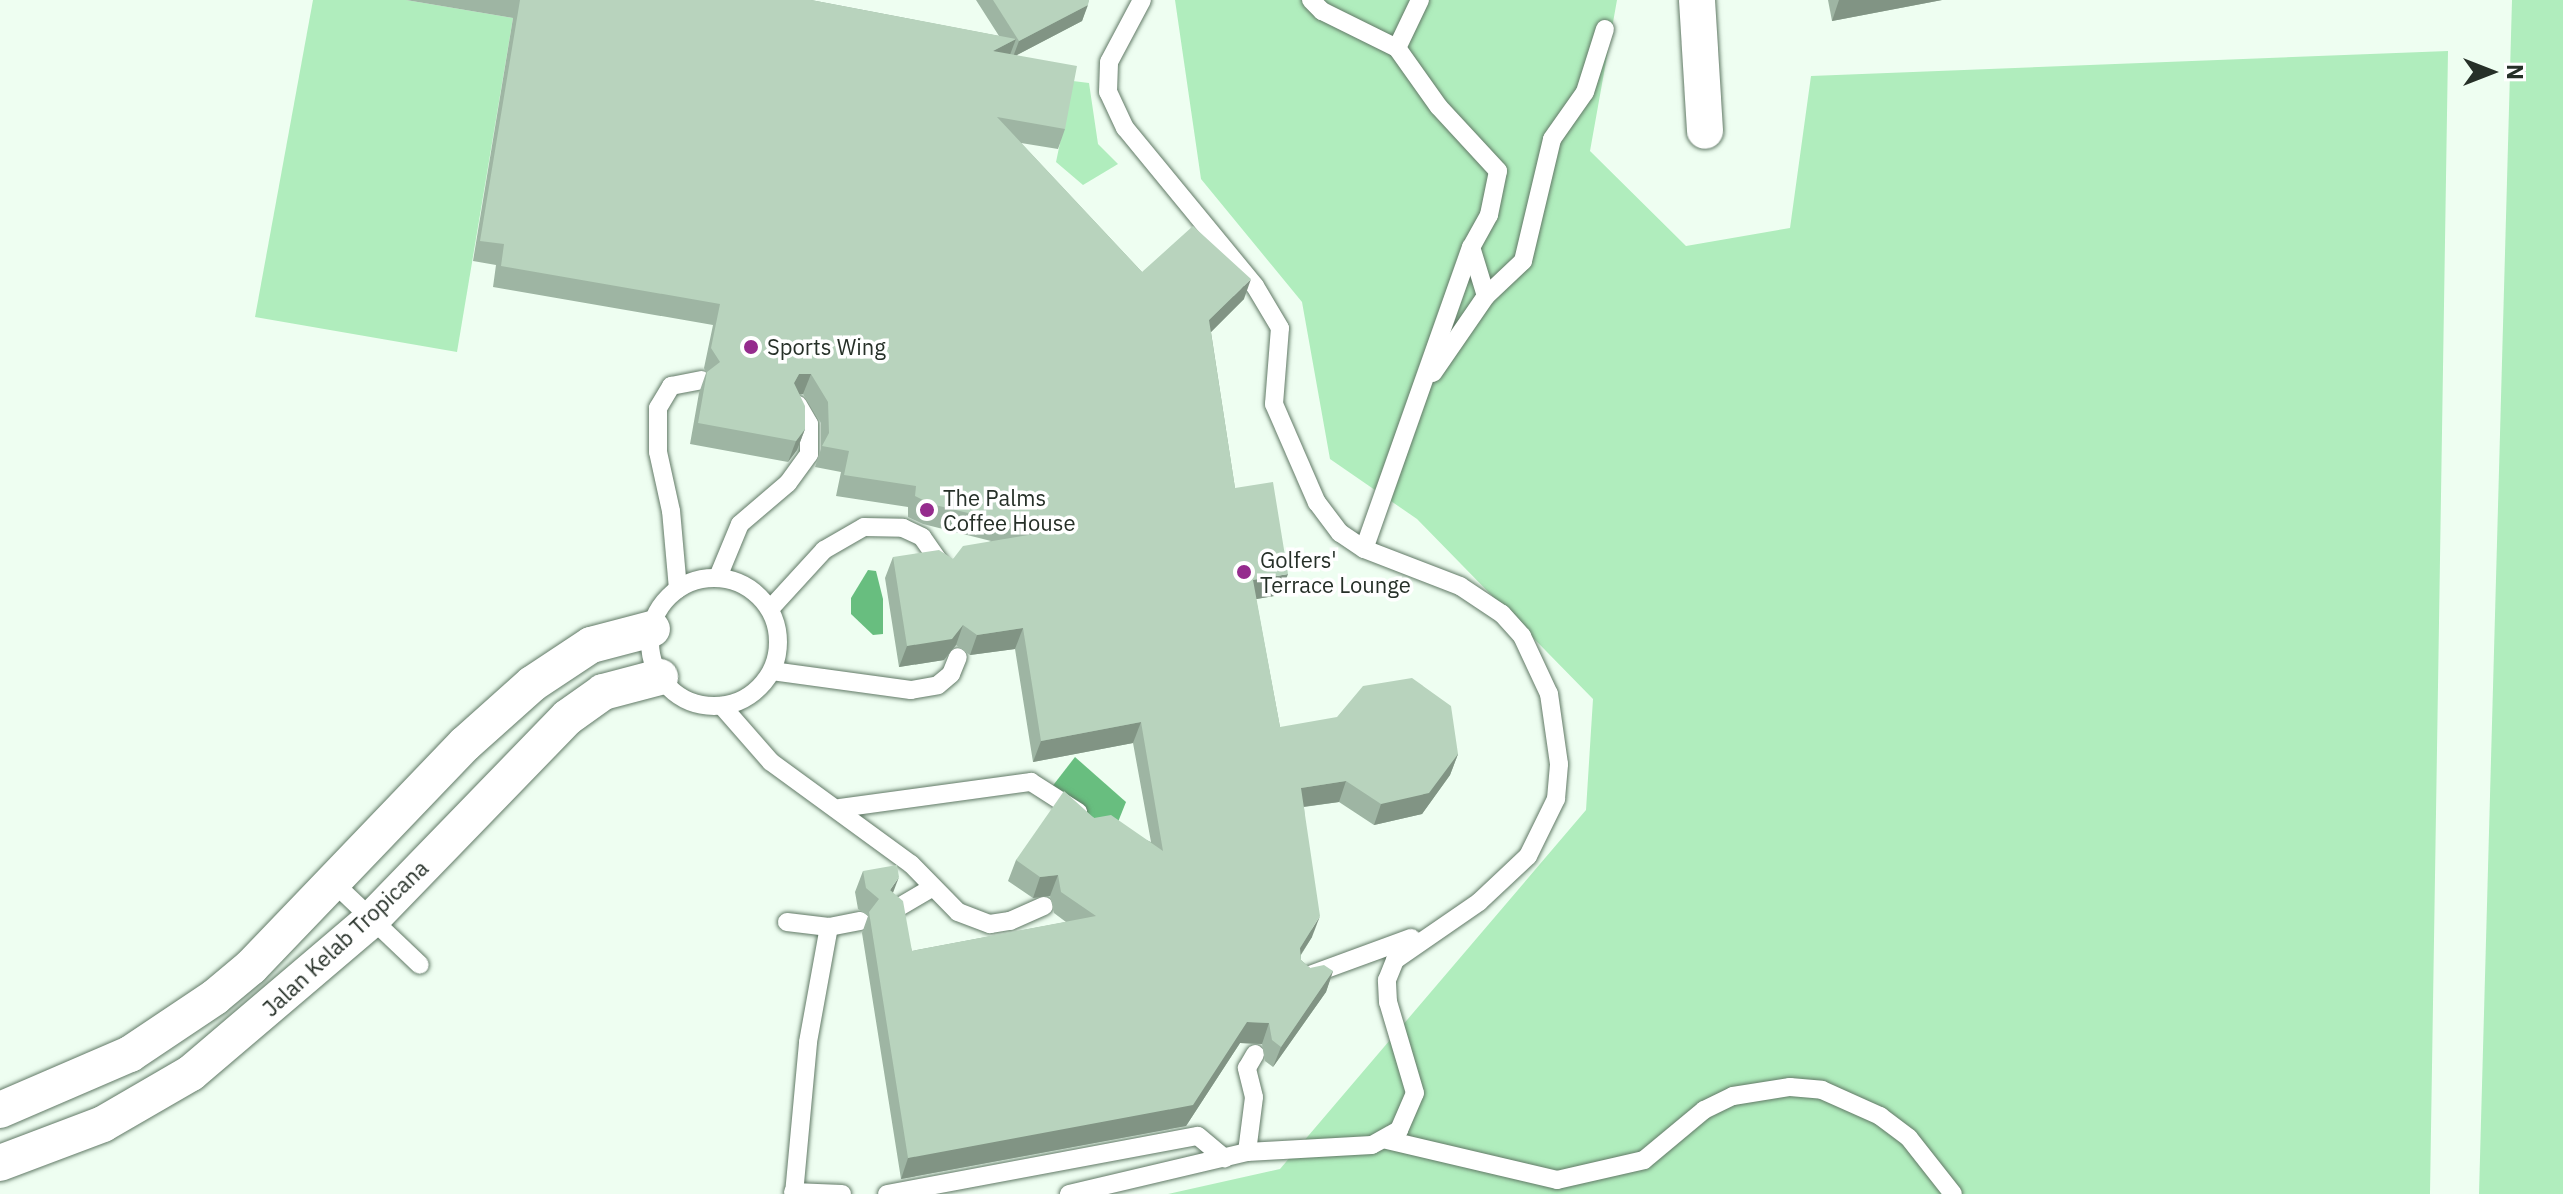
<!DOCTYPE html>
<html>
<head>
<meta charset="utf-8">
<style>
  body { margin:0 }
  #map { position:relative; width:2563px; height:1194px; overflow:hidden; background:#eefef1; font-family:"IBM Plex Sans",sans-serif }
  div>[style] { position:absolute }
  .green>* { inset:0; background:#b0edbd }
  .water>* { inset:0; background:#68be7f }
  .roads { filter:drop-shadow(0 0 2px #617966) drop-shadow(0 0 2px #617966) }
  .lane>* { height:18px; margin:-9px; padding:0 9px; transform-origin:9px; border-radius:9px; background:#fff }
  .lane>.ring { margin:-9px; padding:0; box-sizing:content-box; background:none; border:18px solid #fff; border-radius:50% }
  .street>* { height:36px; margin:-18px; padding:0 18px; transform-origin:18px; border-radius:18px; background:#fff }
  .wall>* { inset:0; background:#9eb5a3 }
  .shaded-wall>* { inset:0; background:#819484 }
  .building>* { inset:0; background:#b8d3bd }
  .dots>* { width:22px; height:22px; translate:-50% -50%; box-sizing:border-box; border:4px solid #fff; border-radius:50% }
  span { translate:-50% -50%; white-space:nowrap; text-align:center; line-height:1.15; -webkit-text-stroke:7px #fff; paint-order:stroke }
  .poi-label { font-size:22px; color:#263028 }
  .left { translate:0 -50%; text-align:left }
  .street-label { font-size:22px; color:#263028 }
  .north { position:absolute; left:2451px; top:32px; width:80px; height:80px; -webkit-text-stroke:6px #fff; paint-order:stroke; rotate:90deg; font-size:22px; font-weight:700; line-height:32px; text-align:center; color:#263028 }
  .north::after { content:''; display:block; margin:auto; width:28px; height:36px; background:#263028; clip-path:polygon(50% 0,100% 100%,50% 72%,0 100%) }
</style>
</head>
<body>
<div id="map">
  <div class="green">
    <div style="clip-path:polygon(313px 0,406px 0,513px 18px,457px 352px,255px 317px)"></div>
    <div style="clip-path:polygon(1175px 0,1617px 0,1590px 151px,1686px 246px,1790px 228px,1811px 76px,2448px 51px,2430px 1194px,1168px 1194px,1280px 1169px,1586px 810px,1593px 699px,1417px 519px,1330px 459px,1302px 302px,1201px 179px)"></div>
    <div style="clip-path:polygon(2512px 0,2563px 0,2563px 1194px,2479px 1194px)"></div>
    <div style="clip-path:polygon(1073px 81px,1089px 83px,1098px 144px,1118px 164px,1083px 185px,1056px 162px)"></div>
  </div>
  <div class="water">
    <div style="clip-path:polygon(868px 570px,876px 571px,883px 599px,883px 634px,873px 635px,851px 614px,851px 598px)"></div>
    <div style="clip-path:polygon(1075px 757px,1126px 802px,1114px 832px,1051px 788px)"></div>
  </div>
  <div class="roads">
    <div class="lane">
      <div style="left:1311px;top:0;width:16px;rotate:45deg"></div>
      <div style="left:1322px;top:11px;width:84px;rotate:26.3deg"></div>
      <div style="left:1397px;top:48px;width:72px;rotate:54.6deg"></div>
      <div style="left:1439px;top:107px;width:87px;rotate:47.3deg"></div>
      <div style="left:1498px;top:171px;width:45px;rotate:101.6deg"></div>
      <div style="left:1489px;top:215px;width:37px;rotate:119deg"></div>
      <div style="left:1471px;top:247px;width:320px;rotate:109.5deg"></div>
      <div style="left:1397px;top:48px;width:53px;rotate:-64.4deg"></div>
      <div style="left:1486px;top:296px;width:51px;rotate:-43.4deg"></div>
      <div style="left:1523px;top:261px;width:125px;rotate:-76.6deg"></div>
      <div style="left:1552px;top:139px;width:57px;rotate:-54.9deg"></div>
      <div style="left:1585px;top:92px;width:66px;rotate:-72.4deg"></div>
      <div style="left:1433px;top:373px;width:93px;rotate:-55.5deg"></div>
      <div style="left:1486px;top:296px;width:51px;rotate:-107deg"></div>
      <div style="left:718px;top:577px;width:57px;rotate:-67.5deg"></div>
      <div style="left:740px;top:524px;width:63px;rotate:-40.5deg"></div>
      <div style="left:788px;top:483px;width:36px;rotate:-54deg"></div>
      <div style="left:809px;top:454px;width:30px;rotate:-90deg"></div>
      <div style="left:809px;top:424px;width:22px;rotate:-120deg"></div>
      <div class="ring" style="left:650px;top:578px;width:110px;height:110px"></div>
      <div style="left:678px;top:589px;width:78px;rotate:-95.1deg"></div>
      <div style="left:671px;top:511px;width:60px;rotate:-102.4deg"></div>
      <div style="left:658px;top:452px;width:44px;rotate:-90deg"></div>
      <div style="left:658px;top:408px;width:26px;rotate:-59deg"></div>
      <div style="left:671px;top:386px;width:31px;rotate:-11deg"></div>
      <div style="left:770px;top:609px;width:80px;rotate:-47.5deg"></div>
      <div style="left:824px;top:550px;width:46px;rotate:-29.9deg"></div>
      <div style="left:864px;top:527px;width:39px;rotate:1deg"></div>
      <div style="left:903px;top:528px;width:21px;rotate:25deg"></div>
      <div style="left:922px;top:537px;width:38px;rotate:55deg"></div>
      <div style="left:772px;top:671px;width:140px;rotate:7.8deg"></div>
      <div style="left:911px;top:690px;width:27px;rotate:-10deg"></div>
      <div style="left:938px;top:685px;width:17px;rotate:-40deg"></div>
      <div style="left:951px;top:674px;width:18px;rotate:-68deg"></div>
      <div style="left:722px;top:706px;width:74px;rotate:48.8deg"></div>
      <div style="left:771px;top:762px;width:173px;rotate:36.1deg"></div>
      <div style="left:911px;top:864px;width:67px;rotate:45.6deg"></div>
      <div style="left:958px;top:912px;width:34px;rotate:21deg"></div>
      <div style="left:990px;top:924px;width:20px;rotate:-9deg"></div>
      <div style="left:1010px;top:921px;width:37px;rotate:-24deg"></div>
      <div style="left:840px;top:808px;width:193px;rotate:-7.8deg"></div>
      <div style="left:1031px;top:782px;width:56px;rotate:32.6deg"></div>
      <div style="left:335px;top:884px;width:117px;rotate:43.6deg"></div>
      <div style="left:894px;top:910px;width:45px;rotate:-30.5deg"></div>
      <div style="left:787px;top:922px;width:42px;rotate:6.8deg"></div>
      <div style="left:829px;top:927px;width:32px;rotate:-11deg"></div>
      <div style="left:1307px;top:976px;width:111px;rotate:-20.1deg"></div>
      <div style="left:1387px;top:1140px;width:175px;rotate:13.2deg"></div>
      <div style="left:1557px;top:1180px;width:89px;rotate:-12.9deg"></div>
      <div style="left:1644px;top:1160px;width:78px;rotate:-39.8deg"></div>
      <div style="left:1704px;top:1110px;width:32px;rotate:-26deg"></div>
      <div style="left:1733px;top:1096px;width:58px;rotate:-9deg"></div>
      <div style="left:1790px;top:1087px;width:32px;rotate:5deg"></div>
      <div style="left:1822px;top:1090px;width:64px;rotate:24.1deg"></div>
      <div style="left:1880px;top:1116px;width:36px;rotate:37deg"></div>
      <div style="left:1909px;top:1138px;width:71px;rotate:51.8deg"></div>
      <div style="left:1247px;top:1152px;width:55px;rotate:-82.7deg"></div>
      <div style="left:1254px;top:1097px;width:30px;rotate:-104deg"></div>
      <div style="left:1247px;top:1068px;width:16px;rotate:-60deg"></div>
      <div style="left:793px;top:1192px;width:49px;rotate:2.3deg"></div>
      <div style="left:794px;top:1194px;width:153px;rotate:-84.7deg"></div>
      <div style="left:808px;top:1042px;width:117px;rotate:-79.7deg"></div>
      <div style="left:887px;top:1194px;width:316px;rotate:-10.6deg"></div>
      <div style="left:1198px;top:1136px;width:35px;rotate:40deg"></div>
      <div style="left:1069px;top:1194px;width:183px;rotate:-13.3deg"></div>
      <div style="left:1247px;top:1152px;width:125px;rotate:-3.2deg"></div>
      <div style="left:1372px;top:1145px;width:31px;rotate:-29deg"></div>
      <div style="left:1399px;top:1130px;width:40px;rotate:-66.6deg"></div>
      <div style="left:1415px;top:1093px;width:95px;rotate:-106.5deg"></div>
      <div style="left:1388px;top:1002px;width:22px;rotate:-93deg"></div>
      <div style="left:1387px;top:980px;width:22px;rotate:-68deg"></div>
      <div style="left:1395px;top:960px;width:102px;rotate:-34.6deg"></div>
      <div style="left:1479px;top:902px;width:67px;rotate:-43.2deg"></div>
      <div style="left:1528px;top:856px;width:64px;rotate:-63.8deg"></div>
      <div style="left:1556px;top:799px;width:35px;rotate:-85deg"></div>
      <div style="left:1559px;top:764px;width:71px;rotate:-98.1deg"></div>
      <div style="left:1549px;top:694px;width:64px;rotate:-115deg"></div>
      <div style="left:1522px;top:636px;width:30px;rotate:-132deg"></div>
      <div style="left:1502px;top:614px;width:50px;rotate:-146.3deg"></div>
      <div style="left:1460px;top:586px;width:103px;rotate:-158.9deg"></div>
      <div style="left:1364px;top:549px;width:29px;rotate:-146deg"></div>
      <div style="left:1340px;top:533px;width:38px;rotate:-127deg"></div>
      <div style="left:1317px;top:503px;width:108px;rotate:-113.5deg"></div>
      <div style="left:1274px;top:404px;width:76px;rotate:-85.5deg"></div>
      <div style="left:1280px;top:328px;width:49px;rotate:-120.8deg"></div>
      <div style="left:1255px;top:286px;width:205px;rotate:-129.4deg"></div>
      <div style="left:1125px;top:128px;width:40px;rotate:-115deg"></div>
      <div style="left:1108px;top:92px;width:30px;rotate:-88deg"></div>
      <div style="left:1109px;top:62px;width:70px;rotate:-62deg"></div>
    </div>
    <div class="street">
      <div style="left:1697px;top:0;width:131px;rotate:86.5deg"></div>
      <div style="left:0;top:1110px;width:142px;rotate:-23.3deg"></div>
      <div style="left:130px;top:1054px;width:102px;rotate:-33.8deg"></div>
      <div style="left:215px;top:997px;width:47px;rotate:-39.8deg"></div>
      <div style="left:251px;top:967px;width:309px;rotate:-46.2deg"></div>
      <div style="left:465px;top:744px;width:90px;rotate:-41.8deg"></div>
      <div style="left:532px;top:684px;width:71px;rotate:-33.5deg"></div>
      <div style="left:591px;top:645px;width:63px;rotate:-14.7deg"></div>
      <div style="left:0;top:1163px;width:110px;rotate:-20.7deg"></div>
      <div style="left:103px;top:1124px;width:102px;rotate:-30.1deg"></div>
      <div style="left:191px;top:1073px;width:238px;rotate:-40.4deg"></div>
      <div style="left:372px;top:919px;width:281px;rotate:-45.9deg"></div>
      <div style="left:568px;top:717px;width:43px;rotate:-35.5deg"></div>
      <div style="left:603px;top:692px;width:59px;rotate:-14.7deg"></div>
    </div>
  </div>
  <div class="wall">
    <div style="clip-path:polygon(406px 0,811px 0,999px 36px,976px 0,1089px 0,1082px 21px,1017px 55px,1065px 129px,1058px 149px,1021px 143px,1142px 272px,1244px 299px,1211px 332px,1235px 488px,1280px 595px,1256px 599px,1280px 727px,1458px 754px,1450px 775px,1422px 814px,1374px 825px,1339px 802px,1304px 807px,1312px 937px,1301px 955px,1301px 960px,1310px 968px,1333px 971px,1326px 992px,1273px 1067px,1265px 1061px,1262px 1044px,1240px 1043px,1186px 1126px,901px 1179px,862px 933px,868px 916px,858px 909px,855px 892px,863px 871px,893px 893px,912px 951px,1066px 922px,1054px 913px,1050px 896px,1033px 898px,1008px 881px,1016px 860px,1094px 818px,1151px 842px,1133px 743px,1033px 762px,1015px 649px,970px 655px,956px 645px,944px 660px,899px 667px,885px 578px,893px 557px,953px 559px,991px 541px,923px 524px,908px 517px,908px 507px,836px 496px,841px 472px,815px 467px,821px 449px,821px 423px,803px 394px,799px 395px,805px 429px,797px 450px,788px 462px,690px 444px,699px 393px,706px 373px,704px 368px,713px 325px,493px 287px,496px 265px,473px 261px,513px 18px)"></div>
    <div style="clip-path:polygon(1828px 0,1942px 0,1832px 21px)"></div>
  </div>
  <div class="shaded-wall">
    <div style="clip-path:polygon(1839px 0,1942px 0,1832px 21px)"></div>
    <div style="clip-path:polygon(1088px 5px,1082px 21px,1013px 57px,1019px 41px)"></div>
    <div style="clip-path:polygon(1016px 39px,1008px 60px,993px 51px)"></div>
    <div style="clip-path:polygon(1251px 279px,1244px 299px,1202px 341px,1209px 320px)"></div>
    <div style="clip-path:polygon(799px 374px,811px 374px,803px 394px,791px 395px,794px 383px)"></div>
    <div style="clip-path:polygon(805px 429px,797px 450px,788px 462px,796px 441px)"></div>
    <div style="clip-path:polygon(1288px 574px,1280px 595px,1245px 601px,1253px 580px)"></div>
    <div style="clip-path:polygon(963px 625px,956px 645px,944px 660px,899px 667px,907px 646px)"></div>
    <div style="clip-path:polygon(1023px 628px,1015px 649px,970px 655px,977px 635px)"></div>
    <div style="clip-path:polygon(1141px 722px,1133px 743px,1033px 762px,1041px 741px)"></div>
    <div style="clip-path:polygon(1458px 754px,1450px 775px,1422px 814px,1374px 825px,1381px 804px)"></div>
    <div style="clip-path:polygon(1346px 781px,1339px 802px,1294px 808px,1301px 788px)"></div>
    <div style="clip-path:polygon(1058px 875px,1050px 896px,1033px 898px,1040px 877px)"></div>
    <div style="clip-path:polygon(899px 877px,891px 898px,890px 890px)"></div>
    <div style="clip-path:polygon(1320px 916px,1312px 937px,1292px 968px,1300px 948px)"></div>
    <div style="clip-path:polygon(1333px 971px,1326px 992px,1273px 1067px,1281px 1047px)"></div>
    <div style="clip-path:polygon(1247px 1022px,1269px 1023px,1262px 1044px,1240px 1043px,1186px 1126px,901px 1179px,908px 1158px)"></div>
  </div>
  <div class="building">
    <div style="clip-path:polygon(520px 0,811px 0,1016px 39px,993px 51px,1077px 66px,1065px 129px,997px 117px,1142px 272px,1193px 226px,1251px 279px,1209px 320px,1235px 488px,1273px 482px,1288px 574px,1253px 580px,1280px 727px,1337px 717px,1363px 686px,1412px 678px,1451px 706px,1458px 754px,1429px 793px,1381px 804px,1346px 781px,1301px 788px,1320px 916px,1300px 948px,1301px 960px,1310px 968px,1324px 965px,1333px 971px,1281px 1047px,1272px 1040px,1269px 1023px,1247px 1022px,1193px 1105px,908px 1158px,869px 912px,879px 899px,866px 888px,863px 871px,897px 865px,899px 877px,890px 890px,903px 901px,912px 951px,1096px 916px,1061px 892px,1058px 875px,1040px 877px,1016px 860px,1064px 791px,1094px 818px,1111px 815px,1163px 851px,1141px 722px,1041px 741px,1023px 628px,977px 635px,963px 625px,952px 639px,907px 646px,893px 557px,939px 550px,953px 559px,963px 546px,1046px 532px,931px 504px,915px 496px,916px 486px,844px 475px,849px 451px,822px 446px,829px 433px,828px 402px,811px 374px,799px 374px,794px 383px,805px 406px,805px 429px,796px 441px,698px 423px,707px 372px,720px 362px,711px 348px,720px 304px,501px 266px,504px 244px,480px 241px)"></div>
    <div style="clip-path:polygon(993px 0,1089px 0,1088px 5px,1019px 41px)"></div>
  </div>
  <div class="dots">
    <div style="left:751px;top:347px;background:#952b8d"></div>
    <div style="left:927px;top:510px;background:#952b8d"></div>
    <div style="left:1244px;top:572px;background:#952b8d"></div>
  </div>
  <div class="poi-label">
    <span class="left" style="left:767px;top:347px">Sports Wing</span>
    <span class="left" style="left:943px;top:510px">The Palms<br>Coffee House</span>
    <span class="left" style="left:1260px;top:572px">Golfers'<br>Terrace Lounge</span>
  </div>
  <div class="street-label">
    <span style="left:345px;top:938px;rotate:-43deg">Jalan Kelab Tropicana</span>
  </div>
  <div class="north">N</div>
</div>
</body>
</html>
